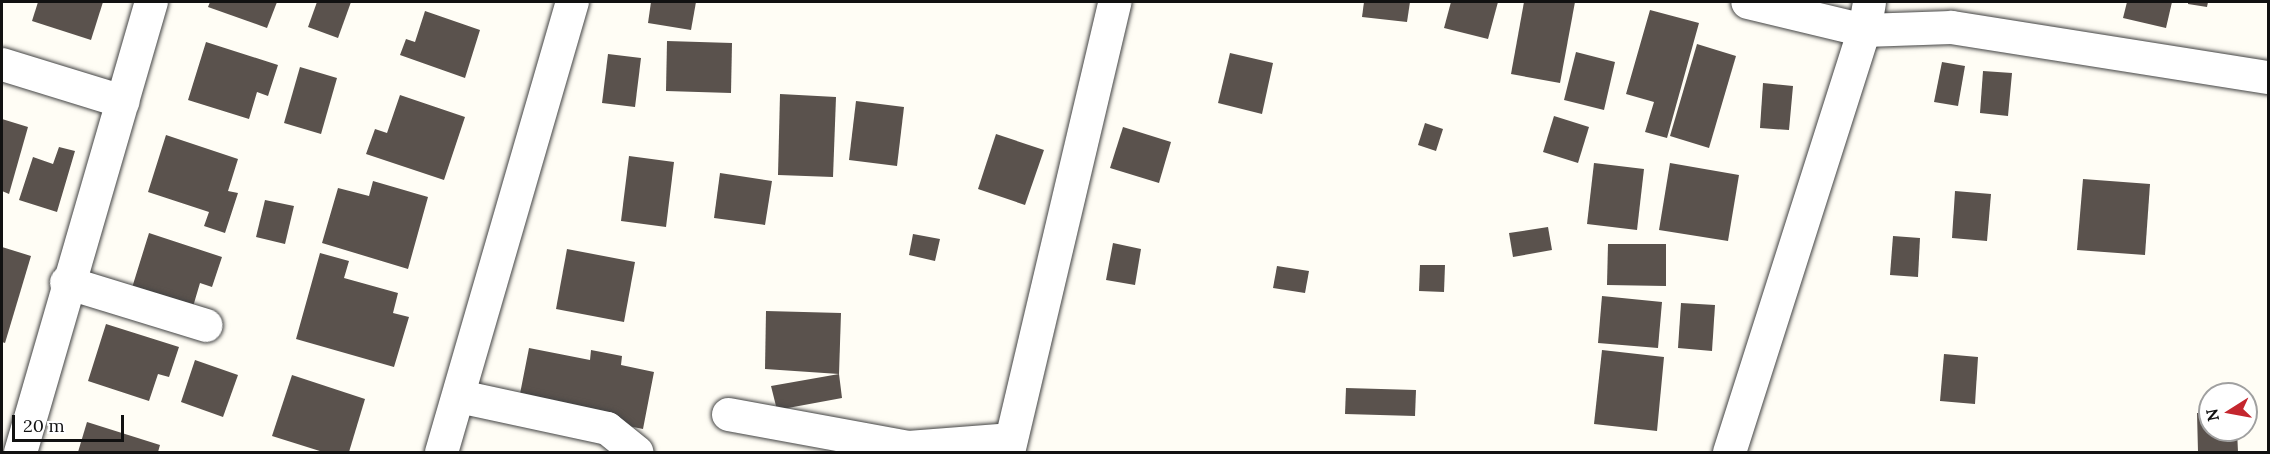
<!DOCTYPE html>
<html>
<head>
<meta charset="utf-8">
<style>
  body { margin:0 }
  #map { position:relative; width:2270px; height:454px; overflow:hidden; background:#fffdf5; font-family:Lora,serif }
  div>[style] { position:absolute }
  .building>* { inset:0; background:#5a524d }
  .roads { filter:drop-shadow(0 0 2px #444) drop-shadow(0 0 2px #444) }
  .street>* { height:33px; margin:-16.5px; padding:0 16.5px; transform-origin:16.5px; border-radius:16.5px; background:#fff }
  span { translate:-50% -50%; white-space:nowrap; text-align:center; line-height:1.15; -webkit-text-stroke:6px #fff; paint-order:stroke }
  .frame { position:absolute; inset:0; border:3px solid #111; pointer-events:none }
  .north { position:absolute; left:2198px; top:382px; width:60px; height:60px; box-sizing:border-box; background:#fff; border:2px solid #a0a0a0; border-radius:50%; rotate:259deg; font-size:16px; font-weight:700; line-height:24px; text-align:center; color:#111 }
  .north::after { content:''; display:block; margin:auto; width:21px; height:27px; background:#c4262e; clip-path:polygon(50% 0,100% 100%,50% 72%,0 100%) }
  .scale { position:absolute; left:12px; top:415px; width:112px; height:27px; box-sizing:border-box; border:3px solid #111; border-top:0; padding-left:8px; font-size:18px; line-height:21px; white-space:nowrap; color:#111; -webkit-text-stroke:4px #fff; paint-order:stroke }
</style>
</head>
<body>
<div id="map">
  <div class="building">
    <div style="clip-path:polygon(38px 2px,103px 2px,91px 40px,32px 21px)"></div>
    <div style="clip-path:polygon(210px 2px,277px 2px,267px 28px,208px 7px)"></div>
    <div style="clip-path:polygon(317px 2px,351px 2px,338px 38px,308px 27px)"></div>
    <div style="clip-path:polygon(651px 2px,696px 2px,691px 30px,648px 23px)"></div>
    <div style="clip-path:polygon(1364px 2px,1410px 2px,1407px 22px,1362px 17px)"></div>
    <div style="clip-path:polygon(1451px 2px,1498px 2px,1488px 39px,1444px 28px)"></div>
    <div style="clip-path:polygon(1524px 2px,1575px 2px,1560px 83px,1511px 74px)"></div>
    <div style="clip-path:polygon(2127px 2px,2172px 2px,2166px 28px,2123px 18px)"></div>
    <div style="clip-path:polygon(2188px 2px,2208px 2px,2207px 7px,2188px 4px)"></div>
    <div style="clip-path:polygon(1650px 10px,1699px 23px,1667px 138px,1645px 132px,1654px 102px,1626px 94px)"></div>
    <div style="clip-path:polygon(425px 11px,480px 30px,465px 78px,400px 55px,406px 39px,415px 42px)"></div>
    <div style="clip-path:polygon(667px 41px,732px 43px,731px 93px,666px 91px)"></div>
    <div style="clip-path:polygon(206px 42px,278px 65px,268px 96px,257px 92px,249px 119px,188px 100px)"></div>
    <div style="clip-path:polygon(1697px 44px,1736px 56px,1709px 148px,1670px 136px)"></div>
    <div style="clip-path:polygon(1576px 52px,1615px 62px,1604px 110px,1564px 100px)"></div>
    <div style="clip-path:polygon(1230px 53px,1273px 63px,1262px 114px,1218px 103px)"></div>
    <div style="clip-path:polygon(608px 54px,641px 58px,635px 107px,602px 103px)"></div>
    <div style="clip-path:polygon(1942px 62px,1965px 66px,1958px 106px,1934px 102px)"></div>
    <div style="clip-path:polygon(300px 67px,337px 78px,321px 134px,284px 123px)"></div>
    <div style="clip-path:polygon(1983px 71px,2012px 73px,2008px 116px,1980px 113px)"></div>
    <div style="clip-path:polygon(1763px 83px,1793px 86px,1789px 130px,1760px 128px)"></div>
    <div style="clip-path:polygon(780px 94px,836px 97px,833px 177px,778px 175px)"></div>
    <div style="clip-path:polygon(400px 95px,465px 117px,444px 180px,366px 154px,375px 129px,387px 133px)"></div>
    <div style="clip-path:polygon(856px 101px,904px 107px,897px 166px,849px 160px)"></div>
    <div style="clip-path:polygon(1554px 116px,1589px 127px,1578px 163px,1543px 152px)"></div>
    <div style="clip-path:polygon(2px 119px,28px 127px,9px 194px,2px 191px)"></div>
    <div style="clip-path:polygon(1425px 123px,1443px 129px,1436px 151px,1418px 145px)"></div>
    <div style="clip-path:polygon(1123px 127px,1171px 142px,1159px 183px,1110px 168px)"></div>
    <div style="clip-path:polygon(996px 134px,1044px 150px,1025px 205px,978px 189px)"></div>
    <div style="clip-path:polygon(166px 135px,238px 159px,228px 191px,238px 193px,225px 233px,204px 226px,209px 212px,148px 192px)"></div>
    <div style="clip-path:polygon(59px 147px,75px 151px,57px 212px,19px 200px,33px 157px,53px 164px)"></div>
    <div style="clip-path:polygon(629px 156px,674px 162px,666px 227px,621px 221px)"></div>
    <div style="clip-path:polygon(1594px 163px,1644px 169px,1637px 230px,1587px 224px)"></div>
    <div style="clip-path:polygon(1670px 163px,1739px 175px,1728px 241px,1659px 230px)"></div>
    <div style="clip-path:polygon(720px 173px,772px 181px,765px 225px,714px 218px)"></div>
    <div style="clip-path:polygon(2083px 179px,2150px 184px,2145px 255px,2077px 250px)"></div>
    <div style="clip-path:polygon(373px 181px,428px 197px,408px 269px,322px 243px,338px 188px,369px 196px)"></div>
    <div style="clip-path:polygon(1955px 191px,1991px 194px,1987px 241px,1952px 238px)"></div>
    <div style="clip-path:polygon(265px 200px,294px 206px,285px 244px,256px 237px)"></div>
    <div style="clip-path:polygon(1548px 227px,1552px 250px,1513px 257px,1509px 233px)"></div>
    <div style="clip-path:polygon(149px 233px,222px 257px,212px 287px,200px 283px,192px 310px,131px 291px)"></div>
    <div style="clip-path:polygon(913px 234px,940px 239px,935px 261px,909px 255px)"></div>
    <div style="clip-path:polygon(1893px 236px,1920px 238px,1918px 277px,1890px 275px)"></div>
    <div style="clip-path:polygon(1113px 243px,1141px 249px,1135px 285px,1106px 280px)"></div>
    <div style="clip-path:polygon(1608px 244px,1666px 244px,1666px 286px,1607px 285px)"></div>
    <div style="clip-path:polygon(2px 247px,31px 256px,5px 343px,2px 342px)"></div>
    <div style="clip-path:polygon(567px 249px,635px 262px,624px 322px,556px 309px)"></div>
    <div style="clip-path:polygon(320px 253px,349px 261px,344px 278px,398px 293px,393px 313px,409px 317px,394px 367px,296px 339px)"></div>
    <div style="clip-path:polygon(1420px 265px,1445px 265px,1444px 292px,1419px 291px)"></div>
    <div style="clip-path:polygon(1277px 266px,1309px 271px,1305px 293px,1273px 288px)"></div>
    <div style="clip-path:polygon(1602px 296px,1662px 302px,1658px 348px,1598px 343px)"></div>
    <div style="clip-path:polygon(1681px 303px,1715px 305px,1712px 351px,1678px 348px)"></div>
    <div style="clip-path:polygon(766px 311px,841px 313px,839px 374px,765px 369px)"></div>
    <div style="clip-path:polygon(106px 324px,179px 347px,169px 377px,158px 374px,149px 401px,88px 381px)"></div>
    <div style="clip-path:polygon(529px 348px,590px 360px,591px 350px,622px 356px,621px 365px,654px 372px,643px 429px,518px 404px)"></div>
    <div style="clip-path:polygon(1602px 350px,1664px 357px,1657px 431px,1594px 424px)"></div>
    <div style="clip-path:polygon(1944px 354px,1978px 357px,1975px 404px,1940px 401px)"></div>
    <div style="clip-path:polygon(195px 360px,238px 375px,223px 417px,181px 402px)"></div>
    <div style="clip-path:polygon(839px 374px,842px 398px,777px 410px,771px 386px)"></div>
    <div style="clip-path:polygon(292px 375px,365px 399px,349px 452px,323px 452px,272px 436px)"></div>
    <div style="clip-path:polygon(1346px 388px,1416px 390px,1415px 416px,1345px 414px)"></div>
    <div style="clip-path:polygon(2197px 413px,2210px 413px,2210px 430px,2237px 430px,2238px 452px,2198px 452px)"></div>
    <div style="clip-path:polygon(87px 422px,160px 445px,158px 452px,78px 452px)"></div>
  </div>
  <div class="roads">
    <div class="street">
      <div style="left:1869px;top:2px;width:28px;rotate:100deg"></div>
      <div style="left:1864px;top:30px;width:87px;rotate:-2deg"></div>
      <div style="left:1951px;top:27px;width:321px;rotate:9deg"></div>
      <div style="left:2px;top:64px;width:126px;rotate:17.1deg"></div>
      <div style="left:66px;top:282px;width:146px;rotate:17.1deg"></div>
      <div style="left:459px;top:396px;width:151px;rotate:12.2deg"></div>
      <div style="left:607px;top:428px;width:38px;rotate:39deg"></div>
      <div style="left:728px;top:414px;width:183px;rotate:10.4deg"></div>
      <div style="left:908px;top:447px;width:101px;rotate:-4.5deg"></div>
      <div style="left:20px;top:452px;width:469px;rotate:-73.8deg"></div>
      <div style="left:441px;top:452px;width:469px;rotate:-73.8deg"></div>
      <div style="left:1008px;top:452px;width:462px;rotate:-76.7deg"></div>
      <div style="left:1729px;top:452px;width:443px;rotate:-72.3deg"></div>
      <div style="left:1864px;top:30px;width:120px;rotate:-166.5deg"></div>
    </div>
  </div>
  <div class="frame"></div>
  <div class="north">N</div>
  <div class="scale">20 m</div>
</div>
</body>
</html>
